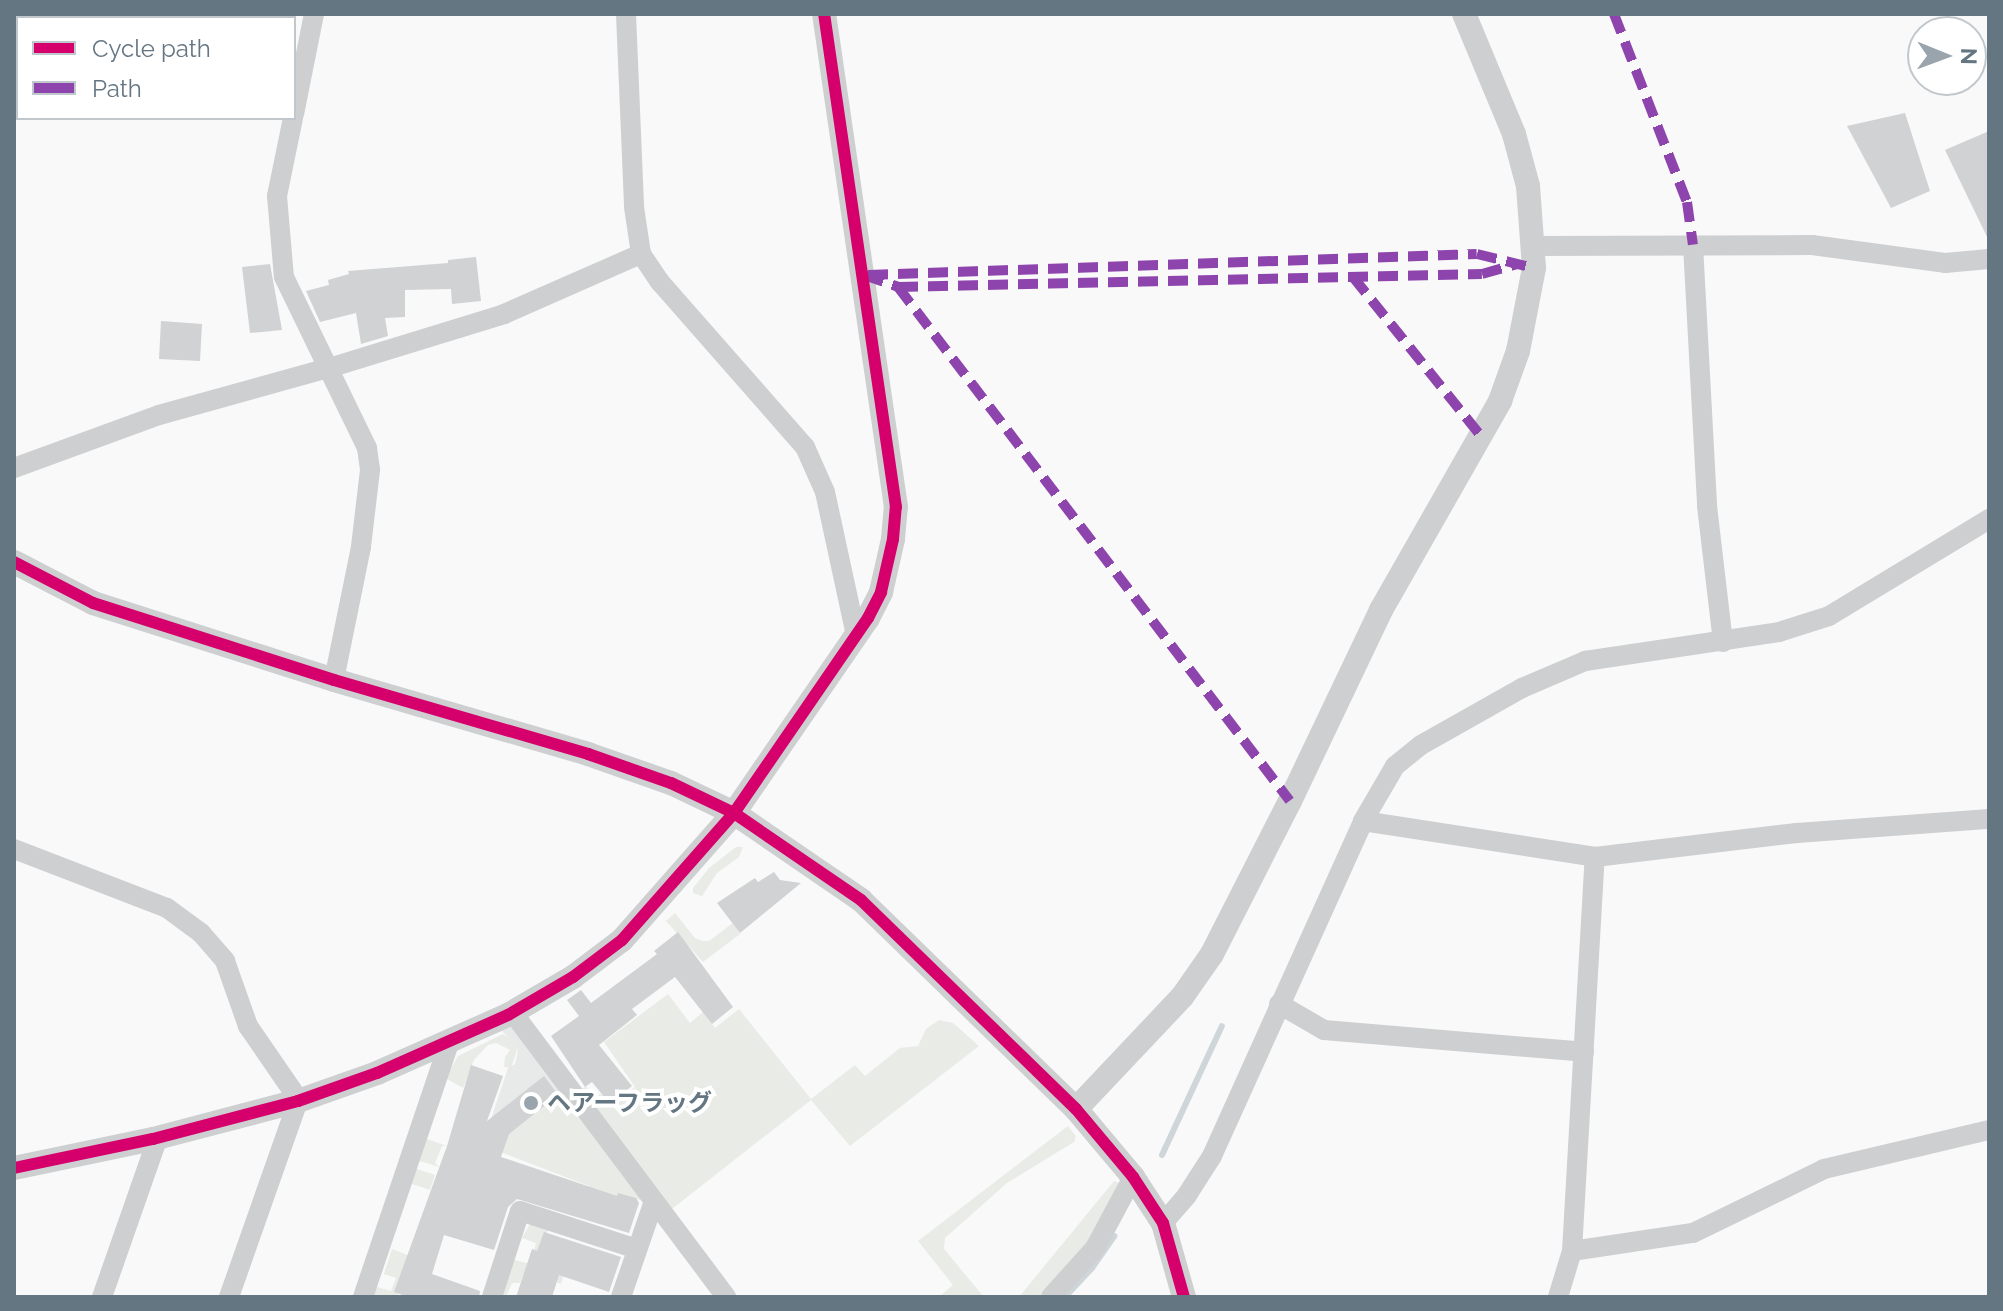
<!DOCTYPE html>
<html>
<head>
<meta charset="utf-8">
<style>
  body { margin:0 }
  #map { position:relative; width:2003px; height:1311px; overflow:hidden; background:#f9f9f9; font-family:Raleway,"Noto Sans JP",sans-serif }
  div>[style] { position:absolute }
  .built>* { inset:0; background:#e8e9e9 }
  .green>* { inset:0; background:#e8ebe6 }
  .stream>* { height:6px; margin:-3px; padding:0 3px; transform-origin:3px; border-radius:3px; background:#ced6d9 }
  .building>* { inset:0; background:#d0d2d3 }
  .minor>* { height:20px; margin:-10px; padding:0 10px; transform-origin:10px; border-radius:10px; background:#cecfd0 }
  .tertiary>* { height:24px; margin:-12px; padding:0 12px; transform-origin:12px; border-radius:12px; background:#cecfd0 }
  .quiet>* { height:10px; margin-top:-5px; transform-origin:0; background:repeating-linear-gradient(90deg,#8e44ad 0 20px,transparent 0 30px) }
  .cycleway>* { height:12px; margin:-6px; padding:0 6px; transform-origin:6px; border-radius:6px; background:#d6006c }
  .dots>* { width:22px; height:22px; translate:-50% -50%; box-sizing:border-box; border:4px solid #fff; border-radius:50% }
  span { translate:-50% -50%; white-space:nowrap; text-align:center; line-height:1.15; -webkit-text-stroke:8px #fff; paint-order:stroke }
  .poi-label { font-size:24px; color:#657683; font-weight:700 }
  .left { translate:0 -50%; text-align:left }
  .frame { position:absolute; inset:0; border:16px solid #657683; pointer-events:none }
  .legend { position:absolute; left:16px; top:16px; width:280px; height:104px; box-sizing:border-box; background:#fff; border:2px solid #c1c8cd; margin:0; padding:10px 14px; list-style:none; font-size:24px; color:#657683 }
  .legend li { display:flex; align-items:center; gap:16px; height:40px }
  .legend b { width:40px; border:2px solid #c1c8cd }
  .north { position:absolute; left:1907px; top:16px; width:80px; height:80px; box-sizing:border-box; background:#fff; border:2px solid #c1c8cd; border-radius:50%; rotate:91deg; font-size:22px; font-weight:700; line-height:32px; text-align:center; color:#657683 }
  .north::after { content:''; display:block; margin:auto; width:28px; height:36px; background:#99a4ac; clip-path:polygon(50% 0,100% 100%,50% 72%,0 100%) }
</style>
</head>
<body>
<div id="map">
  <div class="built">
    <div style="clip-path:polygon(520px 1022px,568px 1087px,516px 1129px,503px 1153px,486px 1147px,486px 1134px,508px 1068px,515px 1064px,517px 1055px,518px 1047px,502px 1031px)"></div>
  </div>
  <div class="green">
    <div style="clip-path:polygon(736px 847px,743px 847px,739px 857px,717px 873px,702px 896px,693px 893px,693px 888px,709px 868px)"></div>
    <div style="clip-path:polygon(675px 913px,695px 938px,703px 941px,709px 941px,733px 923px,740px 934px,703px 962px,666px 921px)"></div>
    <div style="clip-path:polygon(668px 994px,690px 1023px,703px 1012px,715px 1028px,739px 1009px,811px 1099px,855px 1065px,865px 1076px,900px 1048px,918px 1046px,926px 1029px,939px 1020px,953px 1023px,979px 1046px,850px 1146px,811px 1100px,668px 1212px,578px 1092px,586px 1086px,593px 1095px,602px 1094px,611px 1105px,635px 1087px,604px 1042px)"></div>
    <div style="clip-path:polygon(503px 1034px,516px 1041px,518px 1047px,511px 1068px,504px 1067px,505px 1057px,510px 1050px,496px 1043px,488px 1045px,474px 1060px,463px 1088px,445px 1078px,458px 1056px)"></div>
    <div style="clip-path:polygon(565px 1090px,644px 1201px,618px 1194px,615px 1204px,581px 1209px,589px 1186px,503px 1153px,505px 1145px,489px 1139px,486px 1134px,495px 1109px,501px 1110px,516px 1128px)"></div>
    <div style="clip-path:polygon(1068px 1126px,1076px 1136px,1074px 1142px,1007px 1183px,945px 1238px,944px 1249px,984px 1297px,939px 1297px,953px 1285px,918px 1241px)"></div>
    <div style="clip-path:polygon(424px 1138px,447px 1146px,442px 1146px,435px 1163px,439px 1167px,417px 1160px)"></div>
    <div style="clip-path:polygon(414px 1168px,435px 1175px,430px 1190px,409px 1183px)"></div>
    <div style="clip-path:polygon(1114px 1181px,1119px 1183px,1114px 1200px,1073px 1264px,1041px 1297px,1019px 1297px)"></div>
    <div style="clip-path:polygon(530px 1224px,548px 1230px,544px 1242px,564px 1273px,561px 1284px,525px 1271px,520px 1283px,512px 1283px,506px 1297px,499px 1297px,512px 1259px,530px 1264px,536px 1243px,522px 1238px)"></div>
    <div style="clip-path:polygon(392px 1249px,413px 1257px,397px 1297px,370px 1297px,374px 1286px,391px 1291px,396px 1278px,384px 1274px)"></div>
  </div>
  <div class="stream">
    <div style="left:1162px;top:1155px;width:142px;rotate:-65.1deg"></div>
    <div style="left:1065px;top:1297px;width:40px;rotate:-47deg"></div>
    <div style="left:1092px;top:1268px;width:39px;rotate:-55deg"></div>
  </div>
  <div class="building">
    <div style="clip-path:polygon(1905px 113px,1930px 191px,1891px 208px,1847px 126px)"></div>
    <div style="clip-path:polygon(1989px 131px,1989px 241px,1945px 150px)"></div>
    <div style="clip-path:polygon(476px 257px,481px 301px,452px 304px,451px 289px,405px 290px,405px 317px,385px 318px,388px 336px,361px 344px,356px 313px,320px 322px,306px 291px,329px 285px,328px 280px,349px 274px,348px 271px,448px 263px,448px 260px)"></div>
    <div style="clip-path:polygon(270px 264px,282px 330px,250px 333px,242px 267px)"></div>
    <div style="clip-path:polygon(161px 321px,202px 324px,200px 361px,159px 359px)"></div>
    <div style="clip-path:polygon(774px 872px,780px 880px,801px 883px,740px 933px,717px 903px,755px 878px,758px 882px)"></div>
    <div style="clip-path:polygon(678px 932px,733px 1007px,712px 1024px,675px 977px,632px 1009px,637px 1015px,599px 1045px,632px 1086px,610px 1104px,592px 1082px,585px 1087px,551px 1036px,579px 1016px,567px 1000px,581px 990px,591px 1003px,657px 954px,654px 951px)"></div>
    <div style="clip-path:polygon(471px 1065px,503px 1076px,487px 1121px,544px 1076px,558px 1095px,509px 1134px,501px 1157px,617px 1196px,618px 1193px,636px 1198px,639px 1203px,629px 1233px,517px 1199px,508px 1207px,494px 1250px,444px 1235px,432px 1274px,480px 1291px,479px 1297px,408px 1297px,394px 1292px,447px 1146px)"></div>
    <div style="clip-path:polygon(544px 1232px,621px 1257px,609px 1292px,559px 1275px,552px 1297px,516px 1297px,532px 1249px,537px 1251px)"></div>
  </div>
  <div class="minor">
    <div style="left:626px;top:14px;width:193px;rotate:87.6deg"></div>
    <div style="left:634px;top:207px;width:48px;rotate:81.5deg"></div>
    <div style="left:641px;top:254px;width:34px;rotate:56deg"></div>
    <div style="left:660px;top:282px;width:220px;rotate:48.7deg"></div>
    <div style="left:805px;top:447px;width:49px;rotate:66deg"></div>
    <div style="left:825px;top:492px;width:146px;rotate:77.8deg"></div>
    <div style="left:294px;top:114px;width:102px;rotate:-78.7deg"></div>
    <div style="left:293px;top:118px;width:80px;rotate:101.6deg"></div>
    <div style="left:277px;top:196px;width:81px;rotate:85.1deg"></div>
    <div style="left:284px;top:277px;width:190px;rotate:64.1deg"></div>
    <div style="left:367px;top:448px;width:22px;rotate:82deg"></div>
    <div style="left:370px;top:470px;width:78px;rotate:96.7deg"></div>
    <div style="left:361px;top:547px;width:136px;rotate:101.5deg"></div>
    <div style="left:1693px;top:245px;width:261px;rotate:86.9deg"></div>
    <div style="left:1707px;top:506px;width:137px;rotate:83.3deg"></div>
    <div style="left:1534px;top:246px;width:278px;rotate:-0.2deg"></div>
    <div style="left:1812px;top:245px;width:134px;rotate:7.7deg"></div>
    <div style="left:1945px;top:263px;width:44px;rotate:-5.2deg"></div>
    <div style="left:14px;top:468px;width:154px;rotate:-20.1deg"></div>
    <div style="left:159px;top:415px;width:176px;rotate:-15.5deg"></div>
    <div style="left:329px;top:368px;width:183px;rotate:-17.1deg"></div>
    <div style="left:504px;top:314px;width:150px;rotate:-23.7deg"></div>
    <div style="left:1363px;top:821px;width:235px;rotate:8.8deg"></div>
    <div style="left:1595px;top:857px;width:203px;rotate:-6.8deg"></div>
    <div style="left:1797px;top:833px;width:193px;rotate:-4.2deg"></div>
    <div style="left:14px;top:849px;width:164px;rotate:21.1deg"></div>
    <div style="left:167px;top:908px;width:42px;rotate:36.3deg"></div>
    <div style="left:201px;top:933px;width:37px;rotate:49deg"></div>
    <div style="left:225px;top:961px;width:69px;rotate:70.5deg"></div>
    <div style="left:248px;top:1026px;width:78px;rotate:55.5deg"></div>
    <div style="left:292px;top:1090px;width:13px;rotate:61deg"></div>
    <div style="left:298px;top:1101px;width:208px;rotate:109.4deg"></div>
    <div style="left:1279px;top:1004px;width:52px;rotate:30deg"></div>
    <div style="left:1324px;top:1030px;width:261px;rotate:4.8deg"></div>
    <div style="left:513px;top:1013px;width:355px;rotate:53.1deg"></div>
    <div style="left:1163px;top:1223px;width:37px;rotate:-49deg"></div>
    <div style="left:1187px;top:1195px;width:46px;rotate:-57.3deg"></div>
    <div style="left:1212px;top:1156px;width:367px;rotate:-65.7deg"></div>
    <div style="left:1363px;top:821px;width:64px;rotate:-59.8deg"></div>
    <div style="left:1395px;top:766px;width:33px;rotate:-39deg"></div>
    <div style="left:1421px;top:745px;width:116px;rotate:-29.4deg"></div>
    <div style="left:1522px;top:688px;width:69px;rotate:-23.2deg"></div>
    <div style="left:1585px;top:661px;width:196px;rotate:-8.5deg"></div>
    <div style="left:1779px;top:632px;width:52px;rotate:-17.7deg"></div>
    <div style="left:1829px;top:616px;width:187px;rotate:-31.2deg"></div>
    <div style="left:1572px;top:1251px;width:122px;rotate:-8.5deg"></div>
    <div style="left:1693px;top:1233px;width:146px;rotate:-26deg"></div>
    <div style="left:1824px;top:1169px;width:170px;rotate:-13.3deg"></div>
    <div style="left:102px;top:1297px;width:170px;rotate:-70.7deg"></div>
    <div style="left:363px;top:1297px;width:271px;rotate:-71.3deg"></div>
    <div style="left:492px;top:1297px;width:90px;rotate:-72deg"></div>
    <div style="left:520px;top:1211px;width:123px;rotate:18deg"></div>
    <div style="left:621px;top:1297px;width:98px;rotate:-71deg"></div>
    <div style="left:1051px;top:1297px;width:66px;rotate:-48.1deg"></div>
    <div style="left:1095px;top:1248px;width:81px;rotate:-61.8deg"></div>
    <div style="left:1558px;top:1297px;width:48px;rotate:-73.1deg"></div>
    <div style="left:1572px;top:1251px;width:395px;rotate:-86.7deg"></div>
  </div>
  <div class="tertiary">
    <div style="left:14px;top:562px;width:89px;rotate:27.4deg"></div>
    <div style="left:93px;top:603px;width:253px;rotate:17.7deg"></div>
    <div style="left:334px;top:680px;width:265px;rotate:16.2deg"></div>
    <div style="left:588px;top:754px;width:88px;rotate:19.3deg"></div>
    <div style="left:671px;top:783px;width:70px;rotate:25.5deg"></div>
    <div style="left:734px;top:813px;width:154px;rotate:34.4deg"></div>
    <div style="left:861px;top:900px;width:300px;rotate:44.2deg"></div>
    <div style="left:1076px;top:1109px;width:89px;rotate:50deg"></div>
    <div style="left:1133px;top:1177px;width:55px;rotate:56.9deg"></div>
    <div style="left:1163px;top:1223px;width:77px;rotate:74.2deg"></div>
    <div style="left:1076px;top:1109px;width:154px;rotate:-46.6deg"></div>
    <div style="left:1182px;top:997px;width:52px;rotate:-55.1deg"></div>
    <div style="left:1212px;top:954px;width:172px;rotate:-63deg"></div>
    <div style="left:1290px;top:801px;width:212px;rotate:-64.5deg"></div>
    <div style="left:1381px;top:610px;width:241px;rotate:-60.3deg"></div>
    <div style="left:1500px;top:401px;width:53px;rotate:-70.2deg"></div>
    <div style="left:1518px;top:351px;width:85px;rotate:-79.1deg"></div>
    <div style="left:1534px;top:268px;width:82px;rotate:-94.2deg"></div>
    <div style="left:1528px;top:186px;width:54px;rotate:-105.1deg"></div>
    <div style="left:1514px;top:134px;width:130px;rotate:-112.6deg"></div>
    <div style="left:14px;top:1168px;width:142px;rotate:-11.8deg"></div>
    <div style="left:153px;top:1139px;width:150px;rotate:-14.7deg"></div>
    <div style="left:298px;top:1101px;width:84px;rotate:-19.5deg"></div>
    <div style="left:377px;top:1073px;width:143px;rotate:-23.9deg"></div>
    <div style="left:508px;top:1015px;width:75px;rotate:-30.3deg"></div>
    <div style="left:573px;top:977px;width:61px;rotate:-37.1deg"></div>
    <div style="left:622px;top:940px;width:169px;rotate:-48.6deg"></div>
    <div style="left:734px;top:813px;width:237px;rotate:-55.5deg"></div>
    <div style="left:868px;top:618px;width:29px;rotate:-63deg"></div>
    <div style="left:881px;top:592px;width:54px;rotate:-77.2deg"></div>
    <div style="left:893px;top:539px;width:32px;rotate:-85deg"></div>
    <div style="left:896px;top:507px;width:498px;rotate:-98.3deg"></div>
  </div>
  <div class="quiet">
    <div style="left:1614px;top:14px;width:202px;rotate:68.8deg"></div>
    <div style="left:1687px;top:202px;width:43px;rotate:82.1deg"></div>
    <div style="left:864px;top:275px;width:36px;rotate:19deg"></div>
    <div style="left:898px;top:287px;width:646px;rotate:52.67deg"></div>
    <div style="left:868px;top:275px;width:609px;rotate:-1.97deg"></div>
    <div style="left:1477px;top:254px;width:59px;rotate:13.8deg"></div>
    <div style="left:1353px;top:277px;width:204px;rotate:51.2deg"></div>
    <div style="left:898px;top:287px;width:584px;rotate:-1.28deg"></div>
    <div style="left:1482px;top:274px;width:36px;rotate:-16deg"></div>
  </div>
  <div class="cycleway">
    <div style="left:14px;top:562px;width:89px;rotate:27.4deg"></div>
    <div style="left:93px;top:603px;width:253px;rotate:17.7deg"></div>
    <div style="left:334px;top:680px;width:265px;rotate:16.2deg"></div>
    <div style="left:588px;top:754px;width:88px;rotate:19.3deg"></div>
    <div style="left:671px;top:783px;width:70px;rotate:25.5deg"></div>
    <div style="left:734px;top:813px;width:154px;rotate:34.4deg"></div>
    <div style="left:861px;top:900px;width:300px;rotate:44.2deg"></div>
    <div style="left:1076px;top:1109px;width:89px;rotate:50deg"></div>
    <div style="left:1133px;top:1177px;width:55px;rotate:56.9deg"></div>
    <div style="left:1163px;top:1223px;width:77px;rotate:74.2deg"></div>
    <div style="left:14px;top:1168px;width:142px;rotate:-11.8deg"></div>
    <div style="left:153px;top:1139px;width:150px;rotate:-14.7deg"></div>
    <div style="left:298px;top:1101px;width:84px;rotate:-19.5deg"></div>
    <div style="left:377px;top:1073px;width:143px;rotate:-23.9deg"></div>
    <div style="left:508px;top:1015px;width:75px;rotate:-30.3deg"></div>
    <div style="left:573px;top:977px;width:61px;rotate:-37.1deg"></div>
    <div style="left:622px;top:940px;width:169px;rotate:-48.6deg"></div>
    <div style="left:734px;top:813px;width:237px;rotate:-55.5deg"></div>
    <div style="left:868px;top:618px;width:29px;rotate:-63deg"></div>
    <div style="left:881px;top:592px;width:54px;rotate:-77.2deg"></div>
    <div style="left:893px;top:539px;width:32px;rotate:-85deg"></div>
    <div style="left:896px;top:507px;width:498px;rotate:-98.3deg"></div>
  </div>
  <div class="dots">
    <div style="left:531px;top:1103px;background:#99a4ac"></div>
  </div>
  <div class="poi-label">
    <span class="left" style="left:547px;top:1103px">ヘアーフラッグ</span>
  </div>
  <div class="frame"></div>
  <ul class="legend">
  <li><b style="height:10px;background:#d6006c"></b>Cycle path</li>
  <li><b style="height:10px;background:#8e44ad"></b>Path</li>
  </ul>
  <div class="north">N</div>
</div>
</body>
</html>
